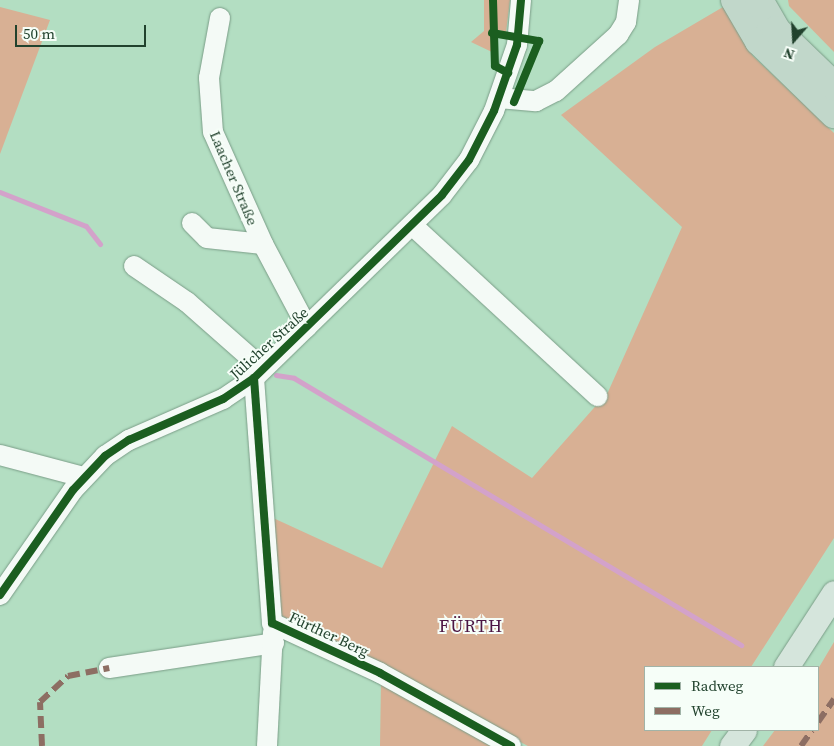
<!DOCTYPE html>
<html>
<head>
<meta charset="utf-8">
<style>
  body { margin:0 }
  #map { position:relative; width:834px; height:746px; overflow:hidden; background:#b3dec2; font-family:"Source Serif 4",serif }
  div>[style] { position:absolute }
  .green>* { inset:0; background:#d8b094 }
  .stream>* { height:5px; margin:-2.5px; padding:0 2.5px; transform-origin:2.5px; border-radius:2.5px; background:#d3a2ca }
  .roads { filter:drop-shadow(0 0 1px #7a9d87) drop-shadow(0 0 1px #7a9d87) }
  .minor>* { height:20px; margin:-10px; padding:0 10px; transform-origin:10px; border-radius:10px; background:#f4faf6 }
  .major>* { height:25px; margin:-12.5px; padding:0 12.5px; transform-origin:12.5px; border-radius:12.5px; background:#d5e5dc }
  .highway>* { height:28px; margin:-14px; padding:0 14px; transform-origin:14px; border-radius:14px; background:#c1d7ca }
  .quiet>* { height:6px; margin-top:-3px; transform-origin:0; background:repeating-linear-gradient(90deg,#8d6e63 0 12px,transparent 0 18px) }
  .cycleway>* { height:8px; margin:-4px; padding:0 4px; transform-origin:4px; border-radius:4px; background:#1b5e20 }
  span { translate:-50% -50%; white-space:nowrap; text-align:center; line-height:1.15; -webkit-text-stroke:4px #f6fef8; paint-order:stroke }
  .street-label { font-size:15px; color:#21422d }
  .quarter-label { font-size:18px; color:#4c1643; letter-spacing:1px }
  .legend { position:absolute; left:644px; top:666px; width:175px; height:65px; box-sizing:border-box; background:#f6fef8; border:1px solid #a1b3a7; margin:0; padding:6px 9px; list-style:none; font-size:15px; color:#21422d }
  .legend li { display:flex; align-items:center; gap:10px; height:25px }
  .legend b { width:25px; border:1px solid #a1b3a7 }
  .north { position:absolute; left:769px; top:15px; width:50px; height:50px; -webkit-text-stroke:4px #f6fef8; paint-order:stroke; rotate:199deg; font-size:14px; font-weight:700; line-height:20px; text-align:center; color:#21422d }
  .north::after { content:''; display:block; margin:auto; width:18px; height:22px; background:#21422d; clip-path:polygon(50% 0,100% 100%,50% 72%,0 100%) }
  .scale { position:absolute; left:15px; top:25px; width:131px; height:22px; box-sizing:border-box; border:2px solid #21422d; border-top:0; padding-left:6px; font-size:15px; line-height:18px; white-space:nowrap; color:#21422d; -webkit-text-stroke:4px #f6fef8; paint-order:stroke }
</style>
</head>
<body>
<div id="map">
  <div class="green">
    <div style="clip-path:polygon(484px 0,489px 0,494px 53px,471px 42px,484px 31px)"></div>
    <div style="clip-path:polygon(495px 0,510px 0,506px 32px,495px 29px)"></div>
    <div style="clip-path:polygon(788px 0,834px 0,834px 52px,789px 6px)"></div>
    <div style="clip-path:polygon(0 7px,50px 20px,0 154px)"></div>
    <div style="clip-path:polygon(723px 7px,753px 56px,834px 133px,834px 538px,751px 667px,645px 667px,645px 730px,712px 730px,702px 746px,528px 746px,278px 614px,271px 517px,382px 568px,452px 426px,532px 478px,608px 392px,682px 227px,561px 115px,655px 47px)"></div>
    <div style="clip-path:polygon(834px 642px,834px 746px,763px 746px,775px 730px,818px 730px,818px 669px)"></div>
    <div style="clip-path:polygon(381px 681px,494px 746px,380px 746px)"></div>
  </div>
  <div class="stream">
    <div style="left:0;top:192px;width:92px;rotate:21.6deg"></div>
    <div style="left:86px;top:226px;width:23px;rotate:52deg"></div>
    <div style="left:276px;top:375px;width:18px;rotate:9deg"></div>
    <div style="left:294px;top:378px;width:521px;rotate:30.85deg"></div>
  </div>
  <div class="roads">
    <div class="minor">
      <div style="left:220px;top:18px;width:61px;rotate:100.4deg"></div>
      <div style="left:209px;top:78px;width:54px;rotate:85.8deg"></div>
      <div style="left:213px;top:132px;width:123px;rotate:65.9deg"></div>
      <div style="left:263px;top:244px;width:94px;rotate:62.1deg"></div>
      <div style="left:499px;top:98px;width:37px;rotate:5deg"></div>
      <div style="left:536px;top:101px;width:22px;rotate:-27deg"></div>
      <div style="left:556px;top:91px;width:84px;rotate:-42.1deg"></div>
      <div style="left:618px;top:35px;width:15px;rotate:-58deg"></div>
      <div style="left:626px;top:22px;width:22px;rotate:-82deg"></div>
      <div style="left:192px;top:223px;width:21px;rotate:45deg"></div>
      <div style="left:207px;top:238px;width:56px;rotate:6.1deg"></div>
      <div style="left:413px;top:226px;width:251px;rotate:42.7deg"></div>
      <div style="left:134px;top:266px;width:64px;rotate:34.2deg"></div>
      <div style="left:187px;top:302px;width:101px;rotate:41.4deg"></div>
      <div style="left:254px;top:378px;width:246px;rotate:85.8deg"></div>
      <div style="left:272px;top:623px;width:119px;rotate:24.8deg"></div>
      <div style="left:380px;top:673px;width:150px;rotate:29.1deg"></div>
      <div style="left:0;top:455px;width:86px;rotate:14.8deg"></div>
      <div style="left:0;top:595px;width:128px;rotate:-55.2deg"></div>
      <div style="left:73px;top:490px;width:47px;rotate:-46.7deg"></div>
      <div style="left:105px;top:456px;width:29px;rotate:-34deg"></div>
      <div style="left:129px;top:440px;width:103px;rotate:-23.6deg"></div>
      <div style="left:223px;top:399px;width:37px;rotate:-34deg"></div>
      <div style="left:254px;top:378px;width:262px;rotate:-44.2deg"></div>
      <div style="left:442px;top:195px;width:44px;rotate:-52.4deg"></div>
      <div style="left:469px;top:160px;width:55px;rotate:-63deg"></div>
      <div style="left:494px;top:111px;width:70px;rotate:-70.8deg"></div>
      <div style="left:517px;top:45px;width:45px;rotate:-84.9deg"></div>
      <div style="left:109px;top:668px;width:167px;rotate:-8.6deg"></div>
      <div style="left:267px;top:746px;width:114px;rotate:-87deg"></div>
    </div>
    <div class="major">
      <div style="left:786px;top:667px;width:88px;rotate:-57deg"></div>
      <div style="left:732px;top:746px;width:20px;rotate:-53deg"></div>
    </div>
    <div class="highway">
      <div style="left:735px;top:0;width:48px;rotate:59.7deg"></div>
      <div style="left:759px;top:41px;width:105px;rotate:44.2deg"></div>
      <div style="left:759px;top:0;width:34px;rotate:60deg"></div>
      <div style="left:776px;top:30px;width:81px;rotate:44deg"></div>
    </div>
  </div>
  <div class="quiet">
    <div style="left:818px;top:722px;width:28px;rotate:-55deg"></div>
    <div style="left:42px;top:746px;width:44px;rotate:-92.6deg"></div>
    <div style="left:40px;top:702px;width:38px;rotate:-43deg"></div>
    <div style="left:68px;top:676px;width:42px;rotate:-11deg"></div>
    <div style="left:801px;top:746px;width:19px;rotate:-55deg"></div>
  </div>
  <div class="cycleway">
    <div style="left:493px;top:0;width:66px;rotate:88.3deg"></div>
    <div style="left:495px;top:66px;width:15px;rotate:28deg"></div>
    <div style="left:492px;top:33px;width:48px;rotate:9.7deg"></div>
    <div style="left:539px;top:41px;width:66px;rotate:112.3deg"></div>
    <div style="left:254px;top:378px;width:246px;rotate:85.8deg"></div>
    <div style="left:272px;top:623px;width:119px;rotate:24.8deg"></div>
    <div style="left:380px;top:673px;width:150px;rotate:29.1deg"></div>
    <div style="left:0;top:595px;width:128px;rotate:-55.2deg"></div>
    <div style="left:73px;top:490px;width:47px;rotate:-46.7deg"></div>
    <div style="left:105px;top:456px;width:29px;rotate:-34deg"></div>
    <div style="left:129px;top:440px;width:103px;rotate:-23.6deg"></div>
    <div style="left:223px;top:399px;width:37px;rotate:-34deg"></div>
    <div style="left:254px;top:378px;width:262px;rotate:-44.2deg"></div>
    <div style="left:442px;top:195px;width:44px;rotate:-52.4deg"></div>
    <div style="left:469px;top:160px;width:55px;rotate:-63deg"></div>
    <div style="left:494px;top:111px;width:70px;rotate:-70.8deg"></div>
    <div style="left:517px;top:45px;width:45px;rotate:-84.9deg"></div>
  </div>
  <div class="street-label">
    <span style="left:234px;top:178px;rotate:67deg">Laacher Straße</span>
    <span style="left:269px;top:343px;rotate:-42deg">Jülicher Straße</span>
    <span style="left:329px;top:634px;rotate:25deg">Fürther Berg</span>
  </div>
  <div class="quarter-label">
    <span style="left:471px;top:626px">FÜRTH</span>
  </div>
  <ul class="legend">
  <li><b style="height:6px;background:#1b5e20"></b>Radweg</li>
  <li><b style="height:6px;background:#8d6e63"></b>Weg</li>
  </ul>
  <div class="north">N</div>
  <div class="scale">50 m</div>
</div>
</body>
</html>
